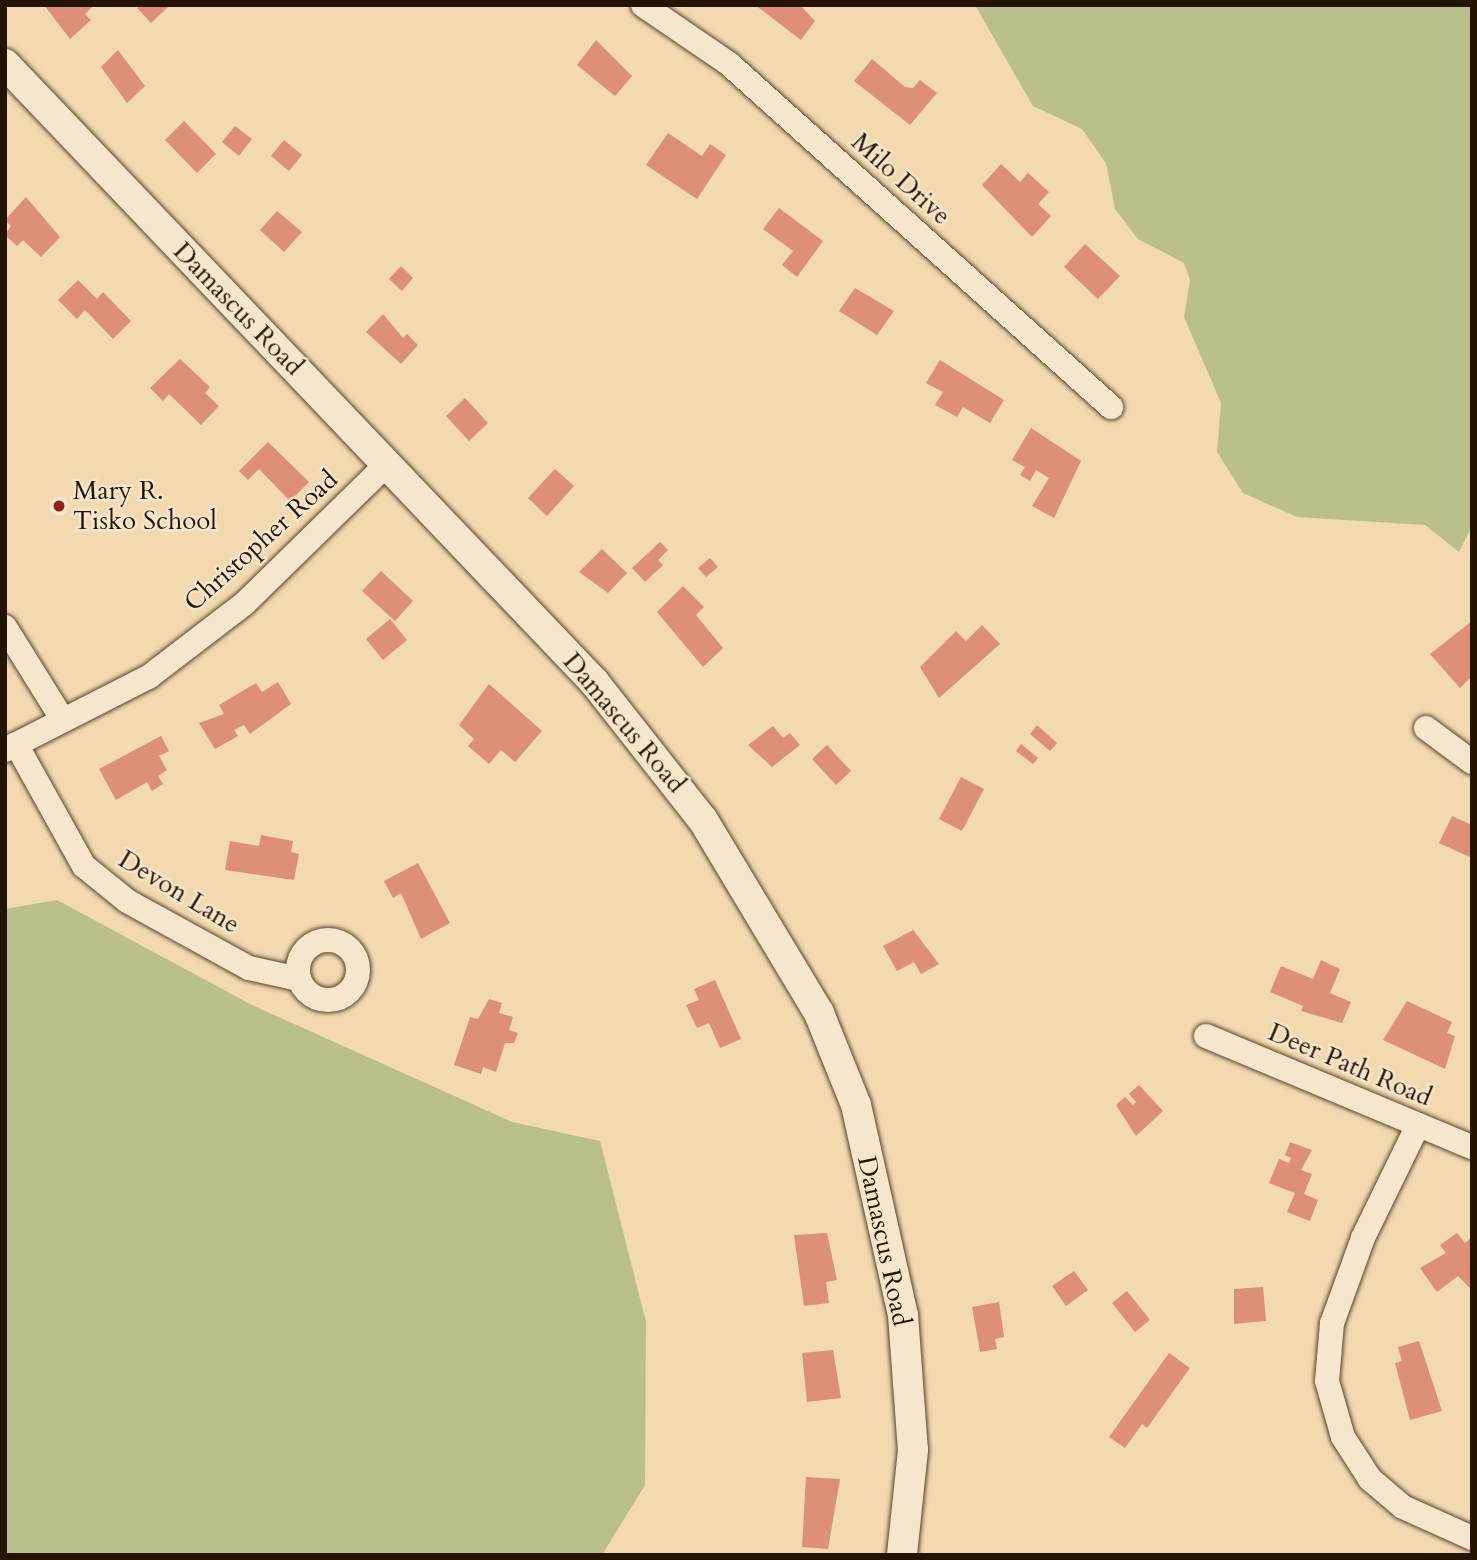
<!DOCTYPE html>
<html>
<head>
<meta charset="utf-8">
<style>
  body { margin:0 }
  #map { position:relative; width:1477px; height:1560px; overflow:hidden; background:#f2d9b0; font-family:Cardo,serif }
  div>[style] { position:absolute }
  .green>* { inset:0; background:#babf8c }
  .building>* { inset:0; background:#de8f77 }
  .roads { filter:drop-shadow(0 0 2px #58442d) drop-shadow(0 0 2px #58442d) }
  .minor>* { height:24px; margin:-12px; padding:0 12px; transform-origin:12px; border-radius:12px; background:#f7e6cc }
  .minor>.ring { margin:-12px; padding:0; box-sizing:content-box; background:none; border:24px solid #f7e6cc; border-radius:50% }
  .tertiary>* { height:30px; margin:-15px; padding:0 15px; transform-origin:15px; border-radius:15px; background:#f7e6cc }
  .dots>* { width:19px; height:19px; translate:-50% -50%; box-sizing:border-box; border:4px solid #f7e6cc; border-radius:50% }
  span { translate:-50% -50%; white-space:nowrap; text-align:center; line-height:1.15; -webkit-text-stroke:5px #f7e6cc; paint-order:stroke }
  .street-label { font-size:26px; color:#251301 }
  .poi-label { font-size:26px; color:#251301 }
  .left { translate:0 -50%; text-align:left }
  .frame { position:absolute; inset:0; border:7px solid #251301; pointer-events:none }
</style>
</head>
<body>
<div id="map">
  <div class="green">
    <div style="clip-path:polygon(975px 5px,1472px 5px,1472px 526px,1459px 552px,1425px 525px,1297px 517px,1243px 493px,1217px 452px,1221px 403px,1184px 317px,1190px 280px,1184px 263px,1138px 239px,1115px 209px,1106px 163px,1082px 129px,1033px 106px)"></div>
    <div style="clip-path:polygon(57px 900px,252px 1005px,512px 1122px,600px 1141px,646px 1322px,645px 1485px,602px 1555px,5px 1555px,5px 909px)"></div>
  </div>
  <div class="building">
    <div style="clip-path:polygon(44px 5px,94px 5px,85px 14px,91px 20px,70px 39px)"></div>
    <div style="clip-path:polygon(141px 5px,170px 5px,151px 23px,137px 8px)"></div>
    <div style="clip-path:polygon(755px 5px,800px 5px,815px 21px,801px 40px)"></div>
    <div style="clip-path:polygon(596px 40px,632px 76px,615px 96px,577px 65px)"></div>
    <div style="clip-path:polygon(118px 50px,145px 86px,127px 103px,101px 67px)"></div>
    <div style="clip-path:polygon(872px 59px,905px 87px,913px 88px,920px 80px,937px 93px,910px 125px,854px 81px)"></div>
    <div style="clip-path:polygon(184px 121px,216px 154px,197px 173px,165px 140px)"></div>
    <div style="clip-path:polygon(235px 126px,252px 139px,239px 156px,222px 142px)"></div>
    <div style="clip-path:polygon(668px 133px,702px 156px,710px 144px,726px 155px,697px 199px,646px 165px)"></div>
    <div style="clip-path:polygon(284px 140px,302px 155px,289px 171px,271px 156px)"></div>
    <div style="clip-path:polygon(1001px 164px,1020px 182px,1028px 173px,1049px 192px,1038px 204px,1051px 216px,1032px 237px,982px 185px)"></div>
    <div style="clip-path:polygon(26px 197px,60px 237px,41px 257px,23px 240px,17px 246px,5px 235px,11px 226px,5px 220px)"></div>
    <div style="clip-path:polygon(779px 208px,823px 241px,797px 277px,782px 265px,793px 251px,763px 229px)"></div>
    <div style="clip-path:polygon(277px 211px,302px 232px,284px 252px,260px 230px)"></div>
    <div style="clip-path:polygon(1085px 244px,1120px 276px,1098px 299px,1064px 267px)"></div>
    <div style="clip-path:polygon(401px 266px,413px 278px,402px 291px,389px 279px)"></div>
    <div style="clip-path:polygon(78px 280px,97px 299px,103px 292px,131px 321px,113px 339px,85px 310px,77px 319px,58px 300px)"></div>
    <div style="clip-path:polygon(855px 288px,894px 311px,877px 335px,839px 311px)"></div>
    <div style="clip-path:polygon(383px 314px,403px 338px,407px 334px,418px 345px,401px 364px,366px 332px)"></div>
    <div style="clip-path:polygon(180px 359px,210px 387px,205px 393px,219px 406px,201px 425px,169px 394px,163px 401px,150px 388px)"></div>
    <div style="clip-path:polygon(940px 360px,1004px 400px,990px 423px,963px 407px,957px 417px,935px 405px,943px 392px,926px 383px)"></div>
    <div style="clip-path:polygon(465px 398px,488px 423px,469px 441px,446px 416px)"></div>
    <div style="clip-path:polygon(1031px 428px,1081px 461px,1054px 518px,1032px 506px,1049px 478px,1036px 470px,1030px 481px,1020px 475px,1025px 467px,1012px 460px)"></div>
    <div style="clip-path:polygon(268px 442px,309px 482px,290px 501px,259px 469px,248px 480px,239px 471px)"></div>
    <div style="clip-path:polygon(555px 469px,574px 486px,547px 516px,528px 498px)"></div>
    <div style="clip-path:polygon(660px 542px,668px 550px,658px 560px,663px 565px,645px 582px,632px 568px)"></div>
    <div style="clip-path:polygon(602px 549px,627px 573px,608px 593px,579px 572px)"></div>
    <div style="clip-path:polygon(710px 558px,718px 567px,706px 577px,698px 568px)"></div>
    <div style="clip-path:polygon(381px 571px,413px 601px,395px 621px,362px 591px)"></div>
    <div style="clip-path:polygon(683px 586px,704px 607px,696px 615px,723px 648px,703px 667px,657px 612px)"></div>
    <div style="clip-path:polygon(390px 619px,407px 640px,383px 660px,366px 639px)"></div>
    <div style="clip-path:polygon(1472px 621px,1472px 676px,1460px 688px,1430px 654px)"></div>
    <div style="clip-path:polygon(982px 625px,1000px 644px,939px 698px,920px 667px,956px 631px,966px 641px)"></div>
    <div style="clip-path:polygon(278px 682px,291px 704px,250px 734px,244px 725px,234px 730px,238px 736px,215px 749px,199px 723px,224px 714px,219px 705px,256px 683px,262px 692px)"></div>
    <div style="clip-path:polygon(489px 684px,542px 731px,515px 762px,501px 750px,489px 764px,468px 746px,474px 739px,459px 725px)"></div>
    <div style="clip-path:polygon(1037px 725px,1057px 743px,1050px 751px,1030px 734px)"></div>
    <div style="clip-path:polygon(773px 726px,783px 738px,790px 733px,800px 745px,772px 767px,748px 745px)"></div>
    <div style="clip-path:polygon(161px 736px,169px 751px,159px 756px,167px 770px,158px 776px,163px 784px,152px 791px,147px 782px,116px 800px,99px 769px)"></div>
    <div style="clip-path:polygon(1021px 744px,1038px 758px,1033px 764px,1016px 751px)"></div>
    <div style="clip-path:polygon(827px 745px,851px 771px,836px 785px,812px 759px)"></div>
    <div style="clip-path:polygon(961px 777px,984px 789px,962px 831px,939px 819px)"></div>
    <div style="clip-path:polygon(1452px 816px,1472px 825px,1472px 858px,1439px 843px)"></div>
    <div style="clip-path:polygon(261px 835px,293px 841px,291px 852px,299px 854px,294px 880px,225px 870px,230px 841px,259px 846px)"></div>
    <div style="clip-path:polygon(418px 863px,450px 923px,421px 939px,401px 893px,393px 898px,384px 881px)"></div>
    <div style="clip-path:polygon(913px 930px,939px 964px,921px 974px,914px 962px,897px 971px,883px 946px)"></div>
    <div style="clip-path:polygon(1321px 960px,1340px 969px,1330px 993px,1351px 1002px,1342px 1023px,1301px 1011px,1303px 1006px,1270px 992px,1281px 966px,1313px 979px)"></div>
    <div style="clip-path:polygon(715px 980px,741px 1039px,720px 1048px,709px 1023px,697px 1028px,686px 1005px,699px 1000px,694px 989px)"></div>
    <div style="clip-path:polygon(489px 999px,502px 1003px,499px 1013px,513px 1017px,509px 1030px,518px 1033px,514px 1043px,505px 1043px,496px 1072px,483px 1067px,481px 1074px,454px 1065px,470px 1017px,478px 1019px)"></div>
    <div style="clip-path:polygon(1407px 1001px,1452px 1022px,1447px 1033px,1455px 1036px,1445px 1069px,1383px 1040px)"></div>
    <div style="clip-path:polygon(1139px 1085px,1163px 1111px,1136px 1136px,1116px 1105px,1125px 1097px,1133px 1105px,1136px 1102px,1129px 1094px)"></div>
    <div style="clip-path:polygon(1290px 1142px,1312px 1150px,1301px 1170px,1312px 1174px,1304px 1194px,1318px 1200px,1310px 1221px,1287px 1212px,1295px 1193px,1269px 1183px,1279px 1159px,1289px 1163px,1291px 1158px,1285px 1155px)"></div>
    <div style="clip-path:polygon(827px 1233px,837px 1280px,826px 1282px,829px 1303px,804px 1306px,794px 1235px)"></div>
    <div style="clip-path:polygon(1457px 1233px,1465px 1243px,1472px 1237px,1472px 1290px,1458px 1276px,1437px 1292px,1420px 1268px,1446px 1253px,1440px 1245px)"></div>
    <div style="clip-path:polygon(1074px 1271px,1088px 1290px,1066px 1306px,1052px 1286px)"></div>
    <div style="clip-path:polygon(1263px 1287px,1266px 1321px,1234px 1324px,1234px 1289px)"></div>
    <div style="clip-path:polygon(1127px 1291px,1150px 1320px,1135px 1332px,1112px 1303px)"></div>
    <div style="clip-path:polygon(999px 1302px,1004px 1337px,995px 1339px,997px 1349px,980px 1352px,972px 1307px)"></div>
    <div style="clip-path:polygon(1419px 1341px,1442px 1411px,1410px 1420px,1395px 1363px,1402px 1361px,1398px 1347px)"></div>
    <div style="clip-path:polygon(833px 1350px,841px 1398px,807px 1402px,802px 1353px)"></div>
    <div style="clip-path:polygon(1169px 1353px,1190px 1368px,1147px 1428px,1142px 1424px,1125px 1448px,1109px 1437px)"></div>
    <div style="clip-path:polygon(806px 1477px,840px 1479px,828px 1549px,802px 1547px)"></div>
  </div>
  <div class="roads">
    <div class="minor">
      <div style="left:643px;top:5px;width:103px;rotate:34.3deg"></div>
      <div style="left:728px;top:63px;width:515px;rotate:41.93deg"></div>
      <div style="left:5px;top:627px;width:110px;rotate:58.1deg"></div>
      <div style="left:1426px;top:728px;width:57px;rotate:36.5deg"></div>
      <div style="left:16px;top:744px;width:140px;rotate:60.9deg"></div>
      <div style="left:84px;top:866px;width:55px;rotate:39.1deg"></div>
      <div style="left:127px;top:901px;width:139px;rotate:28.8deg"></div>
      <div style="left:249px;top:968px;width:51px;rotate:12.4deg"></div>
      <div style="left:5px;top:750px;width:163px;rotate:-27deg"></div>
      <div style="left:150px;top:676px;width:118px;rotate:-37.5deg"></div>
      <div style="left:244px;top:604px;width:200px;rotate:-44.4deg"></div>
      <div class="ring" style="left:298px;top:940px;width:36px;height:36px"></div>
      <div style="left:1206px;top:1036px;width:288px;rotate:22.7deg"></div>
      <div style="left:1418px;top:1125px;width:126px;rotate:116deg"></div>
      <div style="left:1363px;top:1238px;width:90px;rotate:110deg"></div>
      <div style="left:1332px;top:1323px;width:58px;rotate:94.9deg"></div>
      <div style="left:1327px;top:1381px;width:58px;rotate:74.1deg"></div>
      <div style="left:1343px;top:1437px;width:50px;rotate:57.3deg"></div>
      <div style="left:1370px;top:1479px;width:43px;rotate:40.3deg"></div>
      <div style="left:1403px;top:1507px;width:76px;rotate:24.2deg"></div>
    </div>
    <div class="tertiary">
      <div style="left:5px;top:64px;width:855px;rotate:46.37deg"></div>
      <div style="left:595px;top:683px;width:174px;rotate:51.8deg"></div>
      <div style="left:703px;top:820px;width:225px;rotate:59deg"></div>
      <div style="left:819px;top:1013px;width:99px;rotate:68.1deg"></div>
      <div style="left:856px;top:1105px;width:215px;rotate:77.4deg"></div>
      <div style="left:903px;top:1315px;width:135px;rotate:85.8deg"></div>
      <div style="left:913px;top:1450px;width:106px;rotate:96deg"></div>
    </div>
  </div>
  <div class="dots">
    <div style="left:59px;top:506px;background:#8f2418"></div>
  </div>
  <div class="street-label">
    <span style="left:901px;top:179px;rotate:42deg">Milo Drive</span>
    <span style="left:238px;top:309px;rotate:46deg">Damascus Road</span>
    <span style="left:261px;top:541px;rotate:-42deg">Christopher Road</span>
    <span style="left:624px;top:723px;rotate:50deg">Damascus Road</span>
    <span style="left:179px;top:892px;rotate:31deg">Devon Lane</span>
    <span style="left:1350px;top:1065px;rotate:23deg">Deer Path Road</span>
    <span style="left:884px;top:1241px;rotate:78deg">Damascus Road</span>
  </div>
  <div class="poi-label">
    <span class="left" style="left:73px;top:506px">Mary R.<br>Tisko School</span>
  </div>
  <div class="frame"></div>
</div>
</body>
</html>
